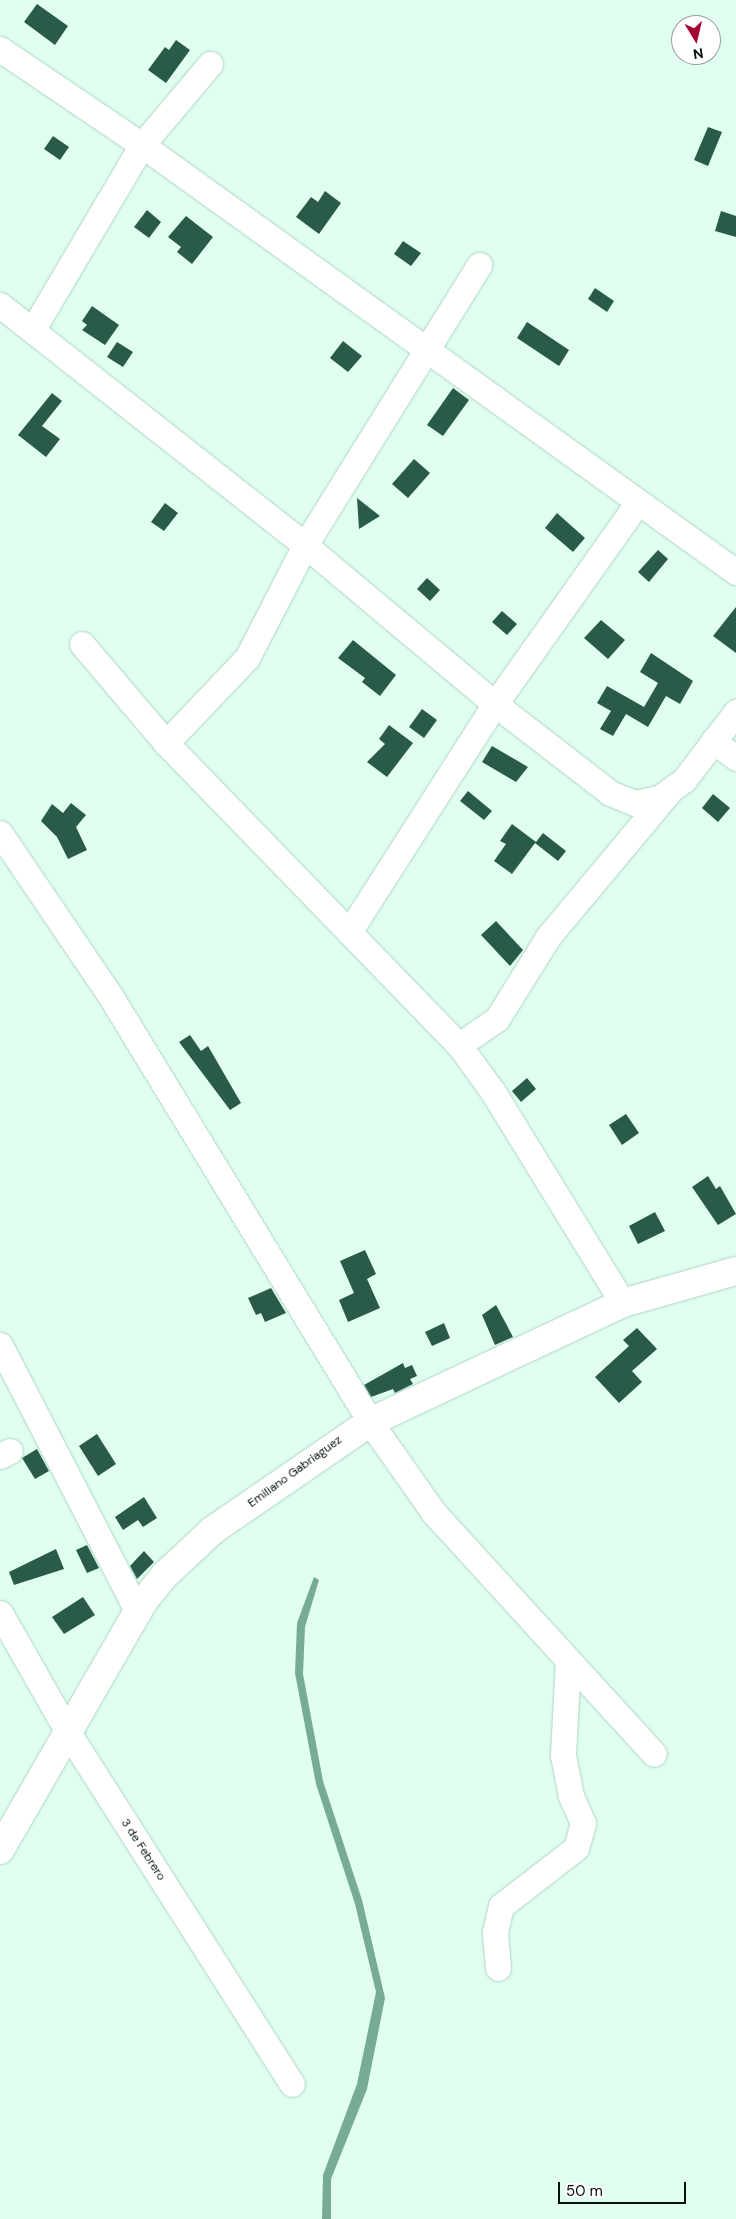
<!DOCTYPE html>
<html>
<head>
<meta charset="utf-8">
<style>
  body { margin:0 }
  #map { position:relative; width:736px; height:2219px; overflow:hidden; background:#e0fff0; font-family:"DM Sans",sans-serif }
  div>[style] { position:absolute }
  .water>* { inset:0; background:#78ab95 }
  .building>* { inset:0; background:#295b48 }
  .roads { filter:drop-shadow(0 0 1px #aed3c2) drop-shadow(0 0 1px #aed3c2) }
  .minor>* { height:25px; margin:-12.5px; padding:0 12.5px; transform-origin:12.5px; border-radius:12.5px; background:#fff }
  .major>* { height:28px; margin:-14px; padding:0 14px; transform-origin:14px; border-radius:14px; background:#fff }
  span { translate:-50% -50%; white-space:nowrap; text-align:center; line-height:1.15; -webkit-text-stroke:5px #fff; paint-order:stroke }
  .street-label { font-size:12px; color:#05120c }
  .north { position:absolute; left:671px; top:15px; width:50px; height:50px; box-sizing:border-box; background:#fff; border:1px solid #9ba09e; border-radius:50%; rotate:171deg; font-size:14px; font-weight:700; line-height:20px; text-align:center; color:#05120c }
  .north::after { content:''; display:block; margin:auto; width:18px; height:22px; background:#a40734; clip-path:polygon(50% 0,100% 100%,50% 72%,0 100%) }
  .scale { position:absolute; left:558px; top:2182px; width:128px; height:22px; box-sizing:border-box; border:2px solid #05120c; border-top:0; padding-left:6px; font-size:15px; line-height:18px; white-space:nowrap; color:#05120c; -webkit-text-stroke:4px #fff; paint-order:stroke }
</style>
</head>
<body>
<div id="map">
  <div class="water">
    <div style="clip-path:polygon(314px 1577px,319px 1580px,305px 1627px,303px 1674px,323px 1781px,362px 1900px,385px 1998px,367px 2089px,331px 2179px,331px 2219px,322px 2219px,323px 2175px,357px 2084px,376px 1992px,355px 1904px,316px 1784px,295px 1673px,297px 1623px)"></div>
  </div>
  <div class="building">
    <div style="clip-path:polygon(37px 4px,68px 26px,55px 45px,24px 22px)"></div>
    <div style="clip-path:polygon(176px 40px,190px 50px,166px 83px,148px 70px,165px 47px,169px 50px)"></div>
    <div style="clip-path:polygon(708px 127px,722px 132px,708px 166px,694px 160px)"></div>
    <div style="clip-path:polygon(53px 136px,69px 147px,60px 160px,44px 149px)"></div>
    <div style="clip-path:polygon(325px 191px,341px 203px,319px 234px,296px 217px,311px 197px,318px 202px)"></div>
    <div style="clip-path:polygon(147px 210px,161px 222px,149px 238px,134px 227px)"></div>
    <div style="clip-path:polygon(721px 211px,736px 216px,736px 237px,715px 231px)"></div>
    <div style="clip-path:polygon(186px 216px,213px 237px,192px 264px,177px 252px,181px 247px,168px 237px)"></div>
    <div style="clip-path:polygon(403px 241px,421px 253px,411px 266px,394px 254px)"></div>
    <div style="clip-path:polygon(595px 288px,614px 301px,607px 312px,588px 299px)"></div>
    <div style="clip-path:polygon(92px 306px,119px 325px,105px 345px,82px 330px,87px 325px,82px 321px)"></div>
    <div style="clip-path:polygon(527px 322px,569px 350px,559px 366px,517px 338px)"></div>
    <div style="clip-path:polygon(343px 341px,362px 356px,348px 372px,330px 358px)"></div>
    <div style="clip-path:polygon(117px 342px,133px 352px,123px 367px,107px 357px)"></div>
    <div style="clip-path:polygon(453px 388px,469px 400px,443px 436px,427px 425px)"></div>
    <div style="clip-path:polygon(52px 393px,62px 401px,42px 426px,60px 439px,46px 457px,18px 435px)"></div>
    <div style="clip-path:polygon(414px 459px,430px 473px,408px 498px,392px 484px)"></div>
    <div style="clip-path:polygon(357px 498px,380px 516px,359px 529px)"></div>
    <div style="clip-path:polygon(165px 503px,178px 513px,164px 531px,151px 522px)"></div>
    <div style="clip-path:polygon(557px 513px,585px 538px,573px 552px,545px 528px)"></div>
    <div style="clip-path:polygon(658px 550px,668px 559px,649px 582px,638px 572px)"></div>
    <div style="clip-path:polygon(427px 578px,440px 590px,430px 601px,417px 589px)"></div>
    <div style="clip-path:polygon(736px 607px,736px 653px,713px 636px)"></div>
    <div style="clip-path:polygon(502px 611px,517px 624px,507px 635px,492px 622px)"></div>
    <div style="clip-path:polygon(601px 620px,625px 640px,608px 659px,584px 638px)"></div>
    <div style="clip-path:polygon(353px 640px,396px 675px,380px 696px,362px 682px,365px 678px,338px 658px)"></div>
    <div style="clip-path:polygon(651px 653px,693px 681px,680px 704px,666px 696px,648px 727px,626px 714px,613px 736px,600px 729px,611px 711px,597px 703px,607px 686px,644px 707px,658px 683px,640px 672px)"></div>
    <div style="clip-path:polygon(422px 709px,437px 720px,424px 738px,409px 727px)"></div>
    <div style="clip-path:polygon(389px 725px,413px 743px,387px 777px,367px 762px,385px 744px,379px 739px)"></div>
    <div style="clip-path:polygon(492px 746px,528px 767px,516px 782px,482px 762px)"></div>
    <div style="clip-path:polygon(468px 791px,492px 811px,484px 820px,460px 801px)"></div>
    <div style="clip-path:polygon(713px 794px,730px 808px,718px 822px,702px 808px)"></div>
    <div style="clip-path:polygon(71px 803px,86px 815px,76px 827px,87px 850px,68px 859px,57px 837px,41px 821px,52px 804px,63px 813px)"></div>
    <div style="clip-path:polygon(512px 824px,536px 842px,543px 833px,566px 851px,558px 861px,535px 843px,512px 874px,494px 861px,506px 844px,500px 841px)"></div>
    <div style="clip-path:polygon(496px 921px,523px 950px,510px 966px,481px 935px)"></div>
    <div style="clip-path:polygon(190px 1035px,201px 1051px,208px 1046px,241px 1103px,230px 1110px,179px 1042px)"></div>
    <div style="clip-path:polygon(527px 1078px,536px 1089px,521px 1102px,512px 1091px)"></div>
    <div style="clip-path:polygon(626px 1114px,639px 1133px,622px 1145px,609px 1125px)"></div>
    <div style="clip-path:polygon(708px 1176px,716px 1189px,720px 1186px,736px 1214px,718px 1225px,692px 1187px)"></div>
    <div style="clip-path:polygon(655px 1212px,665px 1231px,638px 1244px,629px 1226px)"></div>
    <div style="clip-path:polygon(365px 1250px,376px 1274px,367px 1279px,380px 1308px,348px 1322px,339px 1300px,354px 1293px,340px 1261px)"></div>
    <div style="clip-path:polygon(271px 1288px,286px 1313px,265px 1322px,261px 1313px,256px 1315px,248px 1298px)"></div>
    <div style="clip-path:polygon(496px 1305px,513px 1337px,495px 1345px,482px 1315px)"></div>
    <div style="clip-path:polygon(444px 1323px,450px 1338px,432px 1346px,425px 1332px)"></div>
    <div style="clip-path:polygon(637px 1328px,657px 1349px,632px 1371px,642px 1382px,619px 1403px,595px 1377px,629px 1346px,623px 1340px)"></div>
    <div style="clip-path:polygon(403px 1363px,405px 1368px,412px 1365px,417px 1376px,410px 1379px,413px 1384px,395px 1393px,393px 1389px,371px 1397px,364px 1385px)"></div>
    <div style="clip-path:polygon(97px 1434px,116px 1464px,98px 1476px,79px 1446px)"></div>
    <div style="clip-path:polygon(37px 1449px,49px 1471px,35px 1479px,22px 1458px)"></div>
    <div style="clip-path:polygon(144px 1497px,157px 1518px,143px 1527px,138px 1520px,123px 1530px,115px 1517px)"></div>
    <div style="clip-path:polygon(87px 1545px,99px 1568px,87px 1573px,76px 1550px)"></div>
    <div style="clip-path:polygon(56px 1549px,64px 1569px,14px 1585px,9px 1572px)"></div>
    <div style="clip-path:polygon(144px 1551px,154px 1562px,137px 1579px,130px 1566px)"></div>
    <div style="clip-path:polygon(83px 1597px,95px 1615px,64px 1634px,52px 1617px)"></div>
  </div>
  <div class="roads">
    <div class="minor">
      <div style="left:0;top:49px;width:171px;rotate:34.1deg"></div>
      <div style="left:142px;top:145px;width:732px;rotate:35.71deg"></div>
      <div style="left:0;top:305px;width:388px;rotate:38.2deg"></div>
      <div style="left:305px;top:545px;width:248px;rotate:39.9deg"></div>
      <div style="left:495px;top:704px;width:145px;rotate:37.7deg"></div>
      <div style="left:610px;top:793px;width:27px;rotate:22deg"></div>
      <div style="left:635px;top:803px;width:25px;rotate:-12deg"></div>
      <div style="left:659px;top:798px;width:31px;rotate:-36deg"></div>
      <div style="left:684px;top:780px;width:86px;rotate:-52.6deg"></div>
      <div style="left:33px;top:329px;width:214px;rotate:-59.4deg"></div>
      <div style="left:142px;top:145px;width:106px;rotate:-50deg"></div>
      <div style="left:82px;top:644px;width:130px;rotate:49.7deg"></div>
      <div style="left:166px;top:743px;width:421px;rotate:45.9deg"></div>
      <div style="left:459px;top:1045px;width:58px;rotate:54.1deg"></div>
      <div style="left:493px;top:1092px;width:248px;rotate:58.4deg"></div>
      <div style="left:713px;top:741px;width:29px;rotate:36deg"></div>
      <div style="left:166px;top:743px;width:117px;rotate:-46.4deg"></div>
      <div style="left:247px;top:658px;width:127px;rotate:-62.8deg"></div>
      <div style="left:305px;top:545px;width:330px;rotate:-58.1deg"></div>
      <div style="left:0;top:833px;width:198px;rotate:55.9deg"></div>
      <div style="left:111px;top:997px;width:498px;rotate:58.6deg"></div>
      <div style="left:370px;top:1422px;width:111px;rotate:54.9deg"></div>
      <div style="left:434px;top:1513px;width:326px;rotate:47.6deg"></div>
      <div style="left:349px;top:932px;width:271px;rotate:-57.4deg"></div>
      <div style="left:495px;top:704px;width:247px;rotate:-54.7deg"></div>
      <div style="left:459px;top:1045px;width:46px;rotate:-34.4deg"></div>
      <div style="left:497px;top:1019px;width:97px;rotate:-58.1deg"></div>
      <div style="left:548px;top:937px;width:189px;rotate:-50.2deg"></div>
      <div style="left:0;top:1345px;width:301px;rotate:62.7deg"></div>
      <div style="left:0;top:1456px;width:11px;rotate:-27deg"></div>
      <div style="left:0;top:1613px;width:139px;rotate:60.3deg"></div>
      <div style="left:69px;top:1734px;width:415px;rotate:57.5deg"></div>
      <div style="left:498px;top:1968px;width:36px;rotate:-95deg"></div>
      <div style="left:495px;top:1932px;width:27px;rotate:-77deg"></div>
      <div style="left:501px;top:1906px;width:95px;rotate:-37.7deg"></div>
      <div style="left:576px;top:1848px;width:26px;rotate:-74deg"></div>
      <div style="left:583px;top:1823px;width:30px;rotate:-114deg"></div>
      <div style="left:571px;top:1796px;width:42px;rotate:-101deg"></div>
      <div style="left:563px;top:1755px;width:95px;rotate:-87deg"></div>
    </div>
    <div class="major">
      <div style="left:0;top:1850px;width:286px;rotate:-60deg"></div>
      <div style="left:143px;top:1602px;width:36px;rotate:-51deg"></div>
      <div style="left:166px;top:1574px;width:64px;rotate:-43.1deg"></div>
      <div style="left:213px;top:1530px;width:191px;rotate:-34.5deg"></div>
      <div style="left:370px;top:1422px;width:280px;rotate:-25.2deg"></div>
      <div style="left:623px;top:1303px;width:117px;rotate:-15.8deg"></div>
    </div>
  </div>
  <div class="street-label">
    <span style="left:295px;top:1472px;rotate:-36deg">Emiliano Gabriaguez</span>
    <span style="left:143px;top:1850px;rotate:57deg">3 de Febrero</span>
  </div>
  <div class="north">N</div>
  <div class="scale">50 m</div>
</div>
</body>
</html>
